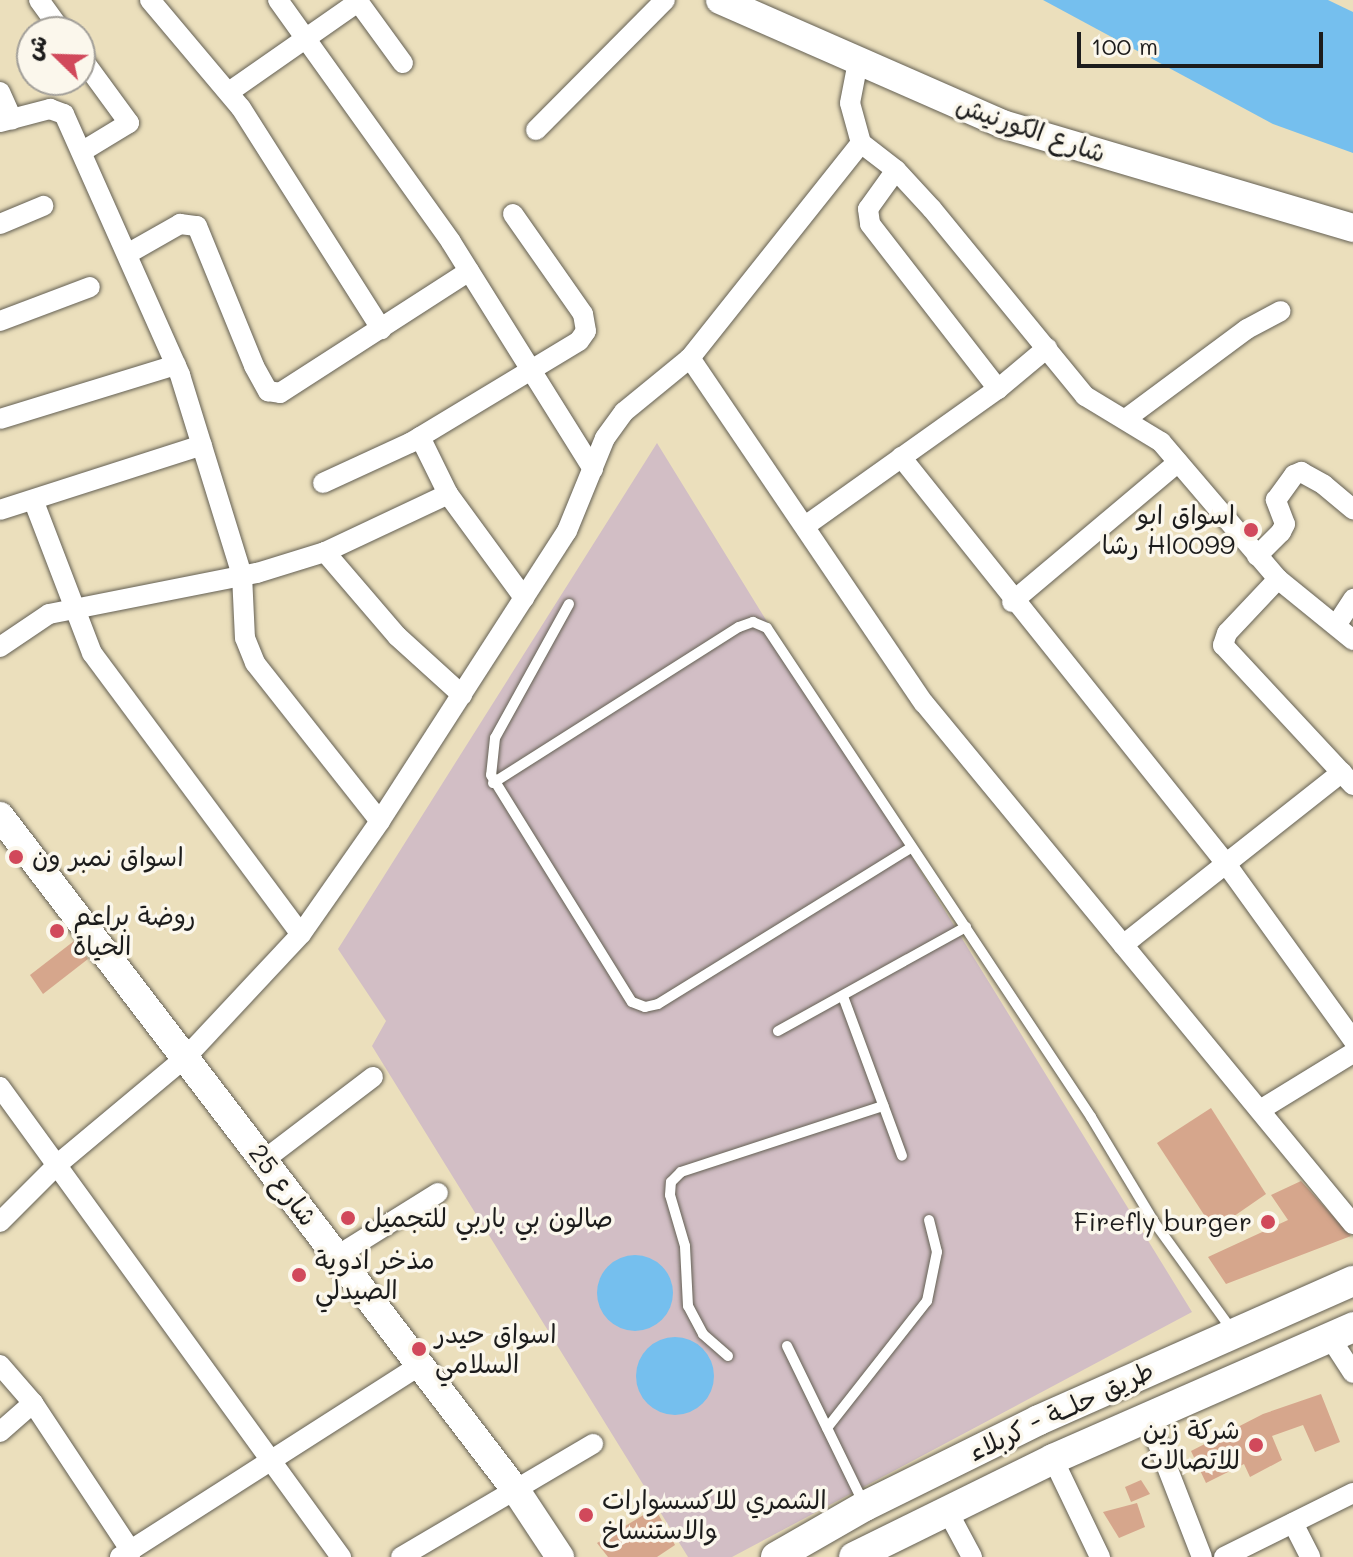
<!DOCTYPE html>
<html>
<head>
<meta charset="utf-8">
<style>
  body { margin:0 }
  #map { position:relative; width:1353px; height:1557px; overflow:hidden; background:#ebdfbc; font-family:Mali,"Playpen Sans Arabic",sans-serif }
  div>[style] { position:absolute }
  .industrial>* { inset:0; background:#d2bec5 }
  .water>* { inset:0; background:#75bfee }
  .round { border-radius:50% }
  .building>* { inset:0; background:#d6a68c }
  .roads { filter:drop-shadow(0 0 2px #646054) drop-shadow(0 0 2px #646054) }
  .lane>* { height:10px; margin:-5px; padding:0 5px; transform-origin:5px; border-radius:5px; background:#fff }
  .street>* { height:20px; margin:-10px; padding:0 10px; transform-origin:10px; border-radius:10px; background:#fff }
  .secondary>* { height:28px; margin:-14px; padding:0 14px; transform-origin:14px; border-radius:14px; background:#fff }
  .primary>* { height:30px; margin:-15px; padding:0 15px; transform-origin:15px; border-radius:15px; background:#fff }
  .dots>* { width:22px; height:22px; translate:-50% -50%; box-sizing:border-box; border:4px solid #fbf7ec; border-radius:50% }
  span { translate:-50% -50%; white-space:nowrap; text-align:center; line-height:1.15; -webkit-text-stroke:7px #fbf7ec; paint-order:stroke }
  .street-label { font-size:26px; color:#1c1c1c }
  .poi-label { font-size:26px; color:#1c1c1c }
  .right { translate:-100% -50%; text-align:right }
  .left { translate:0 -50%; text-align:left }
  .north { position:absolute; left:16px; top:16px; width:80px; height:80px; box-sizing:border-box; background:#fbf7ec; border:2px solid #a29f99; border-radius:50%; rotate:293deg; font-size:22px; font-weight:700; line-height:32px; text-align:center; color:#1c1c1c }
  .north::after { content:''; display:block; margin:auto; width:28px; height:36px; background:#d1495b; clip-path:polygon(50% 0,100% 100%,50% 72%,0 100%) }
  .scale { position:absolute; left:1077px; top:32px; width:246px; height:36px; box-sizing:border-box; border:4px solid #1c1c1c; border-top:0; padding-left:10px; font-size:24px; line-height:28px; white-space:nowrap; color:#1c1c1c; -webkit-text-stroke:6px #fbf7ec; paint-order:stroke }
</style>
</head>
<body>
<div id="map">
  <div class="industrial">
    <div style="clip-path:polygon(657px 443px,1192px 1312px,732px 1557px,688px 1557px,372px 1046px,386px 1021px,338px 949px)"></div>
  </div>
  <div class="water">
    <div style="clip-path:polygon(1043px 0,1328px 0,1353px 12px,1353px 153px,1273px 124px)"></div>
    <div class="round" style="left:597px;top:1255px;width:76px;height:76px"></div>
    <div class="round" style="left:636px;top:1337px;width:78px;height:78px"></div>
  </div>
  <div class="building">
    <div style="clip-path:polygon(74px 941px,88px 959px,43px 994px,30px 975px)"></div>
    <div style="clip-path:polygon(1211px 1108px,1266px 1194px,1214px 1230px,1157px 1143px)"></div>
    <div style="clip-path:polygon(1301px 1181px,1351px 1236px,1226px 1284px,1208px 1257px,1288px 1220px,1271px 1195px)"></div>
    <div style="clip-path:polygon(1321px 1394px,1340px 1442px,1315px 1452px,1303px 1425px,1272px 1436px,1282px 1460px,1250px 1477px,1244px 1464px,1206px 1483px,1191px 1451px,1263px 1414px)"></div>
    <div style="clip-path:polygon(1141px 1480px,1150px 1494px,1131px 1502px,1125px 1487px)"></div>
    <div style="clip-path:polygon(1137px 1503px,1145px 1527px,1119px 1538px,1103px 1512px)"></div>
    <div style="clip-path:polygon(655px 1508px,675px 1545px,657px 1557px,608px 1557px,597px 1543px)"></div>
  </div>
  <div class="roads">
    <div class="lane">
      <div style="left:569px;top:604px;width:153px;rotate:118.9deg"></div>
      <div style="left:495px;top:738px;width:37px;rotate:96deg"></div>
      <div style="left:491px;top:775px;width:267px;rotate:58.2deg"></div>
      <div style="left:632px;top:1002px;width:14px;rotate:21deg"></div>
      <div style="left:645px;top:1007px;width:13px;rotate:-13deg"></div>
      <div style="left:658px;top:1004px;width:297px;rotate:-31.7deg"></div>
      <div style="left:493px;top:783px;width:291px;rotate:-32.4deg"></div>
      <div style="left:739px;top:627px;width:15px;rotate:-20deg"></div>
      <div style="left:753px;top:622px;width:15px;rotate:23deg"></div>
      <div style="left:767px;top:628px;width:587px;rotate:56.47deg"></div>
      <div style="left:1091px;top:1117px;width:122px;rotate:59deg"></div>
      <div style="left:1154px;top:1222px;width:133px;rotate:54.2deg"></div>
      <div style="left:844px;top:999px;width:167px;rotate:69.7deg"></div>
      <div style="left:778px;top:1031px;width:215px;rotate:-29deg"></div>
      <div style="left:787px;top:1346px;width:176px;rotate:64deg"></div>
      <div style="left:728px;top:1356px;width:33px;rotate:-139deg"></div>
      <div style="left:703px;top:1334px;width:32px;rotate:-118deg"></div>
      <div style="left:688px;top:1306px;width:60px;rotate:-92.9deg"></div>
      <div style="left:685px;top:1246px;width:53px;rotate:-106.4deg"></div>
      <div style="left:670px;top:1195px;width:13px;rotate:-86deg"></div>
      <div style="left:671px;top:1182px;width:14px;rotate:-45deg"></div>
      <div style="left:681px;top:1172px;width:213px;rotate:-18.1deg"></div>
      <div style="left:827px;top:1428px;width:162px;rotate:-51.8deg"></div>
      <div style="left:927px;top:1301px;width:50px;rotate:-78.5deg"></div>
      <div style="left:937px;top:1252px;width:33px;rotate:-104deg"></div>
    </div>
    <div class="street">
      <div style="left:39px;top:0;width:39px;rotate:54deg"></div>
      <div style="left:150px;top:0;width:141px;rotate:49.9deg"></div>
      <div style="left:241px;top:108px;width:262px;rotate:57.6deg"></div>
      <div style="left:278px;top:0;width:297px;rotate:54.4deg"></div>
      <div style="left:451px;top:242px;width:268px;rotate:58deg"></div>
      <div style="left:357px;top:0;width:78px;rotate:53.9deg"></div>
      <div style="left:80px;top:56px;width:83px;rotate:53.8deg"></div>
      <div style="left:129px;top:123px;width:54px;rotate:148.7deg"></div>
      <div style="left:0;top:92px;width:30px;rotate:66deg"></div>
      <div style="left:229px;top:92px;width:157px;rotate:-34.9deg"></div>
      <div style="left:0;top:122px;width:52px;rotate:-14.6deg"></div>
      <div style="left:50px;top:109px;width:15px;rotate:20deg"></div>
      <div style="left:64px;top:114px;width:286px;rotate:66deg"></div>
      <div style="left:180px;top:375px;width:209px;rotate:72.8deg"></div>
      <div style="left:242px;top:575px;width:63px;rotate:87.3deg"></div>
      <div style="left:245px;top:638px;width:27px;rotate:68deg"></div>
      <div style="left:255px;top:663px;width:201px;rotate:51.7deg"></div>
      <div style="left:536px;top:130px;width:183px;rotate:-45.2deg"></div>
      <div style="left:861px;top:143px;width:44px;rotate:37.6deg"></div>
      <div style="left:896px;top:170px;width:53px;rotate:47.3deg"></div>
      <div style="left:932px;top:209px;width:242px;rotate:50.7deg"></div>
      <div style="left:1085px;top:396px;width:89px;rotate:31.2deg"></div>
      <div style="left:1161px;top:442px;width:180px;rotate:49.5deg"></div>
      <div style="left:1278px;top:579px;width:97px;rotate:39.1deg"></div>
      <div style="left:896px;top:170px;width:48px;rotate:125.7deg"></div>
      <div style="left:868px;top:209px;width:15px;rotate:82deg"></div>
      <div style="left:870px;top:224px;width:209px;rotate:52.2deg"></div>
      <div style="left:0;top:224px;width:47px;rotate:-22.7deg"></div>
      <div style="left:129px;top:253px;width:59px;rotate:-29.6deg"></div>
      <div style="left:180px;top:224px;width:17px;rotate:7deg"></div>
      <div style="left:197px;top:226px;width:151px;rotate:67.8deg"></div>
      <div style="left:254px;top:366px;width:29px;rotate:61deg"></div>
      <div style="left:268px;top:391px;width:12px;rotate:9deg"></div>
      <div style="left:280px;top:393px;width:225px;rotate:-32.8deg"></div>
      <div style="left:0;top:321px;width:96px;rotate:-20.7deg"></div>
      <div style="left:690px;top:358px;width:417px;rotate:55.9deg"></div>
      <div style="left:924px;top:703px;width:675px;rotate:50.53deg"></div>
      <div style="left:1127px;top:418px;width:149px;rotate:-36.6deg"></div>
      <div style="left:1247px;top:329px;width:38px;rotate:-28deg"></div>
      <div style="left:0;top:419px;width:184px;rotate:-17.1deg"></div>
      <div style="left:420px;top:437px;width:64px;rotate:63.8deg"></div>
      <div style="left:448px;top:494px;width:129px;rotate:53.8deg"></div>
      <div style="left:901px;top:457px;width:517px;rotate:51.36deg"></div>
      <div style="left:1224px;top:861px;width:221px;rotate:54.2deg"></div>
      <div style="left:323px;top:483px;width:96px;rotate:-24.7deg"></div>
      <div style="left:410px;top:443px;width:197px;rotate:-31.1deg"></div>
      <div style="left:579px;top:341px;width:12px;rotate:-55deg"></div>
      <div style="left:586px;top:331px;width:17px;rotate:-100deg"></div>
      <div style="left:583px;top:314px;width:122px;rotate:-125deg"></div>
      <div style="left:34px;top:502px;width:162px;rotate:69deg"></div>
      <div style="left:92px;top:653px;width:350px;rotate:53.4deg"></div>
      <div style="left:0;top:510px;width:212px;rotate:-17.8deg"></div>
      <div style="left:805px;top:526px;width:237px;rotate:-35.4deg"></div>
      <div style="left:998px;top:389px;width:64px;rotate:-39.9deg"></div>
      <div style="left:325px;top:552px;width:111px;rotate:49.4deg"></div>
      <div style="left:397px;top:636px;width:88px;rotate:42.2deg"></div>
      <div style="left:1257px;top:556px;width:34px;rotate:-45deg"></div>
      <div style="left:1281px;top:532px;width:9px;rotate:-63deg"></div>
      <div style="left:1285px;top:524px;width:26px;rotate:-111deg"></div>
      <div style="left:1276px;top:500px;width:31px;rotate:-54deg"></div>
      <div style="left:1294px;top:475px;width:8px;rotate:-23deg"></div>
      <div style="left:1301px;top:472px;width:26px;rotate:29deg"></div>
      <div style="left:1324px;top:485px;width:38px;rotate:40deg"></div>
      <div style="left:1278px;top:579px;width:74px;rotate:133.4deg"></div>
      <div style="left:1227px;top:633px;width:13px;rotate:108deg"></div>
      <div style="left:1223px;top:645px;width:191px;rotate:47.1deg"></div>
      <div style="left:1012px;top:602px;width:217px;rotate:-40.1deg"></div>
      <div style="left:1337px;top:624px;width:30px;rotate:-57deg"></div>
      <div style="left:0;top:647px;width:59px;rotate:-34deg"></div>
      <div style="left:49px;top:614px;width:212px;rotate:-11.2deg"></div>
      <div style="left:257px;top:573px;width:71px;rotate:-17.2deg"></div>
      <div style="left:325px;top:552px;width:136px;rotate:-25.2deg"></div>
      <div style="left:1123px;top:945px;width:279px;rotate:-38.3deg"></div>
      <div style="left:0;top:1087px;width:581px;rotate:54.04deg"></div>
      <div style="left:1260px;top:1110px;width:109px;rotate:-31.5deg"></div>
      <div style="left:264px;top:1160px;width:137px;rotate:-37.3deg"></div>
      <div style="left:0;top:1222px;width:82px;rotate:-45deg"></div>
      <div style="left:58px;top:1164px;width:167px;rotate:-39.9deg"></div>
      <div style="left:186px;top:1057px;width:168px;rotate:-46.9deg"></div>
      <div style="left:301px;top:934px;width:138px;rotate:-55deg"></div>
      <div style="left:380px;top:821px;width:345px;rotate:-57.2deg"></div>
      <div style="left:567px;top:531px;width:100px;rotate:-67.8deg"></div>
      <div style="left:605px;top:438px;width:32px;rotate:-54deg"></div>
      <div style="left:624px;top:412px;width:85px;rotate:-39.3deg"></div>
      <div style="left:690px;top:358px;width:275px;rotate:-51.5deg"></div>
      <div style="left:861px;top:143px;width:41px;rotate:-105.4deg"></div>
      <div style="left:850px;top:103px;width:42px;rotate:-79deg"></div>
      <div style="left:337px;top:1256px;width:119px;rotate:-32deg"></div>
      <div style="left:1329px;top:1336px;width:44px;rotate:57deg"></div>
      <div style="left:0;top:1365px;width:50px;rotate:49deg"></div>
      <div style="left:33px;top:1403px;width:178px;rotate:56.5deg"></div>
      <div style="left:1148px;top:1418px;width:149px;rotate:68.8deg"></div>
      <div style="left:0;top:1432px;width:44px;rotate:-41.3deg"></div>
      <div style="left:1053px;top:1459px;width:109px;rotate:64.4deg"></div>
      <div style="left:948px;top:1512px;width:51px;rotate:61.9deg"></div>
      <div style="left:1293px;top:1523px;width:38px;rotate:63deg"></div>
      <div style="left:120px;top:1557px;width:355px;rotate:-32.6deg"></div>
      <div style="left:401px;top:1557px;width:223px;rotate:-30.5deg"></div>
      <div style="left:1224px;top:1557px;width:144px;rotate:-26.4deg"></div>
    </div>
    <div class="secondary">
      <div style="left:720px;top:0;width:308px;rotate:23.7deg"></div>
      <div style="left:1002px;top:124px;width:366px;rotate:16.5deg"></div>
      <div style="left:0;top:816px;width:851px;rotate:52.59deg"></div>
      <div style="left:517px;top:1492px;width:78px;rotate:56.5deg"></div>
    </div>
    <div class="primary">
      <div style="left:776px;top:1557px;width:103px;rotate:-29.8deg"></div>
      <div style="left:865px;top:1506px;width:194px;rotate:-26.3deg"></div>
      <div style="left:1039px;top:1420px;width:343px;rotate:-23.9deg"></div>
      <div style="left:854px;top:1557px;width:222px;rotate:-26.2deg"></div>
      <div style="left:1053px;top:1459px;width:328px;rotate:-23.7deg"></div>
    </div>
  </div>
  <div class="dots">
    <div style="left:1251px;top:530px;background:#d1495b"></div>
    <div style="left:16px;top:857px;background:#d1495b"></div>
    <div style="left:57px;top:931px;background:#d1495b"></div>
    <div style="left:348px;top:1218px;background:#d1495b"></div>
    <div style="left:1268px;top:1222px;background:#d1495b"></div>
    <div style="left:299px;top:1275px;background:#d1495b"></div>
    <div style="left:419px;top:1349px;background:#d1495b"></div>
    <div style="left:1256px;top:1445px;background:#d1495b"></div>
    <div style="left:586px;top:1515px;background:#d1495b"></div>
  </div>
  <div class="street-label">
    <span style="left:1031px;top:129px;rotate:19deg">شارع الكورنيش</span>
    <span style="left:283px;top:1185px;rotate:53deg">شارع 25</span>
    <span style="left:1061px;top:1411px;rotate:-25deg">طريق حلــة - كربلاء</span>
  </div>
  <div class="poi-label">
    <span class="right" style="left:1235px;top:530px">اسواق ابو<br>رشا Hl0099</span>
    <span class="left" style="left:32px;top:857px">اسواق نمبر ون</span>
    <span class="left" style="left:73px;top:931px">روضة براعم<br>الحياة</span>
    <span class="left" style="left:364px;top:1218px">صالون بي باربي للتجميل</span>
    <span class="right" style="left:1252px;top:1222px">Firefly burger</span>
    <span class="left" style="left:315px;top:1275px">مذخر ادوية<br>الصيدلي</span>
    <span class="left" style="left:435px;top:1349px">اسواق حيدر<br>السلامي</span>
    <span class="right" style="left:1240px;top:1445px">شركة زين<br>للاتصالات</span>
    <span class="left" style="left:602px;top:1515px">الشمري للاكسسوارات<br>والاستنساخ</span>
  </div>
  <div class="north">ش</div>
  <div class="scale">100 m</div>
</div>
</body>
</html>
